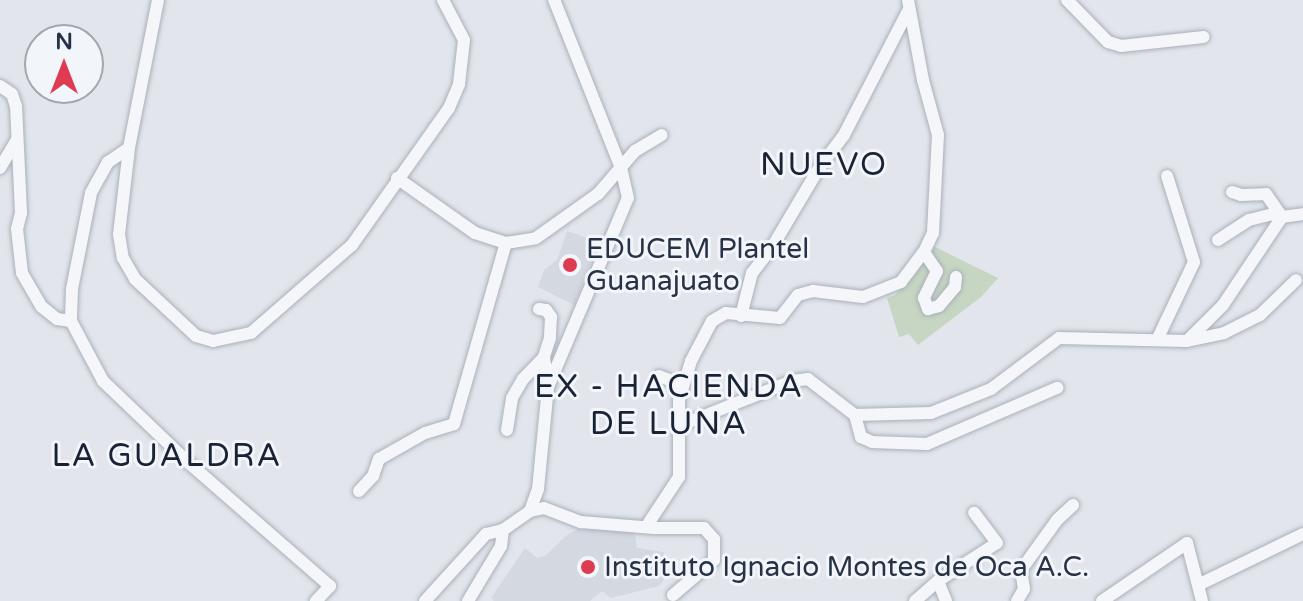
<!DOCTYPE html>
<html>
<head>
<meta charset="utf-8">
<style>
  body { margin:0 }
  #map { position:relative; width:1303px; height:601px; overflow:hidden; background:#e2e6ec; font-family:"Varela Round",sans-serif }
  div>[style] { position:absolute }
  .built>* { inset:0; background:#d3d8e1 }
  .green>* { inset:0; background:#c7d6c2 }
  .roads { filter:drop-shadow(0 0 2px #aab0ba) drop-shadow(0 0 2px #aab0ba) }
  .minor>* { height:12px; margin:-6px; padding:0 6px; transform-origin:6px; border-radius:6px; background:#f5f6f9 }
  .dots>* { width:22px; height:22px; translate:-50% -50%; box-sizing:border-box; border:4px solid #f2f5f9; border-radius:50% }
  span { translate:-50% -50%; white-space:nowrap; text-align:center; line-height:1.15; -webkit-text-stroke:6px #f2f5f9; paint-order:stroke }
  .poi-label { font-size:28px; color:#283246 }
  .left { translate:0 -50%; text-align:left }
  .quarter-label { font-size:32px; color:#1a2336; letter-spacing:2px }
  .north { position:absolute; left:24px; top:24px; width:80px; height:80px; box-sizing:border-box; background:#f2f5f9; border:2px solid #a1a7b1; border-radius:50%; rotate:0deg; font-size:22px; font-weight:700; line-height:32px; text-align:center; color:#283246 }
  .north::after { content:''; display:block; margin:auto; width:28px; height:36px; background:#dd3b52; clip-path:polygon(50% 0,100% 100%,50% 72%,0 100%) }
</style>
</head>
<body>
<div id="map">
  <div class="built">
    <div style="clip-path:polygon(567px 231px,599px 242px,574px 305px,538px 287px,544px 270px,557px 260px)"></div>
    <div style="clip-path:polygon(580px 528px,634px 529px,637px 548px,664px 552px,665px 578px,659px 586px,611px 598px,602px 591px,590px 601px,494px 601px,491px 598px,525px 548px,537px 558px,546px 555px,567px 535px)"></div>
  </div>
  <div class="green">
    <div style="clip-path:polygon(935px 247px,998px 278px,981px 297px,918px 345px,909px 334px,899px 337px,887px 298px,895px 295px)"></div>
  </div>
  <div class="roads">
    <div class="minor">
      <div style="left:158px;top:0;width:151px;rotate:101.1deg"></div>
      <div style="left:129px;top:148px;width:87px;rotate:96.6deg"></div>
      <div style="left:119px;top:234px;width:24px;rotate:81deg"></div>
      <div style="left:123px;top:258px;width:24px;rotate:60deg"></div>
      <div style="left:135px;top:279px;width:83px;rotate:43.1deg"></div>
      <div style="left:196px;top:336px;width:18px;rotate:16deg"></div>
      <div style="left:213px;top:341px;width:39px;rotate:-12deg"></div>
      <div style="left:251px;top:333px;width:134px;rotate:-41.1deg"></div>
      <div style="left:352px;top:245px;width:168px;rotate:-54.7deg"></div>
      <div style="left:449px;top:108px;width:26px;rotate:-67deg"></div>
      <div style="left:459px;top:84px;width:44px;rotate:-83.5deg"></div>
      <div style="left:464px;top:40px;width:45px;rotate:-117.7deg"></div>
      <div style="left:1067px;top:0;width:59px;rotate:45.7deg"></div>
      <div style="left:1108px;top:42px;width:14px;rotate:17deg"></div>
      <div style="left:1121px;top:46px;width:83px;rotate:-6.2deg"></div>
      <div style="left:0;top:86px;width:14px;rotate:34deg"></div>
      <div style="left:12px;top:94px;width:13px;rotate:72deg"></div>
      <div style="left:16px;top:106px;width:107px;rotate:87.3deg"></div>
      <div style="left:21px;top:213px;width:16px;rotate:104deg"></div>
      <div style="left:17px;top:229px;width:44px;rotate:83.5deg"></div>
      <div style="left:22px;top:273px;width:39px;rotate:60deg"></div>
      <div style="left:42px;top:307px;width:19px;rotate:39deg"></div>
      <div style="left:57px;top:319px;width:14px;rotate:8deg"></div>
      <div style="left:129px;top:148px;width:25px;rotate:146deg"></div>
      <div style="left:108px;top:162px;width:35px;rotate:119deg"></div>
      <div style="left:91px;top:193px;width:98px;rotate:101.2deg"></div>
      <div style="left:72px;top:289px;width:32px;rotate:92deg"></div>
      <div style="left:71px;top:321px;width:68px;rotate:61.9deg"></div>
      <div style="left:103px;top:381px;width:120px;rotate:43.7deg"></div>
      <div style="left:190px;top:464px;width:186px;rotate:41.1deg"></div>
      <div style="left:330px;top:586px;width:21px;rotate:133deg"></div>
      <div style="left:0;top:168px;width:33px;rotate:-59deg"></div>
      <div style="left:397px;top:178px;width:95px;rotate:35.2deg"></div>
      <div style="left:475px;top:233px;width:33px;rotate:18deg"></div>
      <div style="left:506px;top:243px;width:30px;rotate:-9deg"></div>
      <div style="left:536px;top:238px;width:76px;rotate:-35.4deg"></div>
      <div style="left:598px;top:194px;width:57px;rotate:-49.3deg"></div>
      <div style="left:635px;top:151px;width:31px;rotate:-31deg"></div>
      <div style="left:1232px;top:192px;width:9px;rotate:18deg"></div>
      <div style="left:1241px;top:195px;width:25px;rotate:-2deg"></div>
      <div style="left:1266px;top:194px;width:28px;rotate:55deg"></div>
      <div style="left:1218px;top:240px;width:37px;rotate:-33deg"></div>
      <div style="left:1249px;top:220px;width:29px;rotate:-14deg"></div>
      <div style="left:924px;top:252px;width:23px;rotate:56deg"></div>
      <div style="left:937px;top:271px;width:30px;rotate:116deg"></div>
      <div style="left:924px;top:298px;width:12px;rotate:70deg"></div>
      <div style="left:928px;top:309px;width:11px;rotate:-15deg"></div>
      <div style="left:939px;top:306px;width:25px;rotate:-50deg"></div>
      <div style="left:955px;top:287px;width:10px;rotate:-84deg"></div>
      <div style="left:539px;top:309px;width:7px;rotate:8deg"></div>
      <div style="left:546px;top:310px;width:9px;rotate:54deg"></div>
      <div style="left:551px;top:317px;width:21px;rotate:93deg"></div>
      <div style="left:550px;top:338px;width:20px;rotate:108deg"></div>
      <div style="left:544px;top:357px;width:30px;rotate:82deg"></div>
      <div style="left:741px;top:316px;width:44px;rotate:-75.7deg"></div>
      <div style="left:752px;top:273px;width:31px;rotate:-52deg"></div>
      <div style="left:771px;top:249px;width:94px;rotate:-59.3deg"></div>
      <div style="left:819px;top:168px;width:41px;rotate:-52.9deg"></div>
      <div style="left:844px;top:135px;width:140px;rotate:-62.7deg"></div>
      <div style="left:1157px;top:340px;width:86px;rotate:-64.6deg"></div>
      <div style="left:1194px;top:262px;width:90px;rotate:-107.4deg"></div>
      <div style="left:1187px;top:341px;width:51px;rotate:-45deg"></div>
      <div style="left:1223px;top:305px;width:106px;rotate:-56.2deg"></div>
      <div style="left:1282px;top:217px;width:21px;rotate:-8deg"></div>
      <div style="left:659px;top:376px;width:26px;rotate:21deg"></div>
      <div style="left:855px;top:415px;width:23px;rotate:75deg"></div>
      <div style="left:861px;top:437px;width:12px;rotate:24deg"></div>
      <div style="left:872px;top:442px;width:55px;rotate:2.1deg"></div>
      <div style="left:927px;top:444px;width:142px;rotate:-23.3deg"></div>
      <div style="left:681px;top:425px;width:119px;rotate:-21.6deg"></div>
      <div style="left:792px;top:381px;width:16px;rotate:-7deg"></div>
      <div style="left:808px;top:379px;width:59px;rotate:37.5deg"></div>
      <div style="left:855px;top:415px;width:76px;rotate:-1.5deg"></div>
      <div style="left:931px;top:413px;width:65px;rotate:-21.8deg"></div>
      <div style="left:991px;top:389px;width:85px;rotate:-36.9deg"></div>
      <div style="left:1059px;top:338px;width:128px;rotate:1.3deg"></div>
      <div style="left:1187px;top:341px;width:38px;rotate:-12deg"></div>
      <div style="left:1224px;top:333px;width:40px;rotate:-26.6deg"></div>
      <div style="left:1260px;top:315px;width:50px;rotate:-44.2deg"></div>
      <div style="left:507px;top:430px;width:32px;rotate:-81deg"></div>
      <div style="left:512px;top:398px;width:22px;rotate:-60deg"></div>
      <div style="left:523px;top:379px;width:30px;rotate:-46deg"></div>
      <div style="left:359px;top:491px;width:21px;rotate:-47deg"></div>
      <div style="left:373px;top:476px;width:18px;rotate:-71deg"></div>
      <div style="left:379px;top:459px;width:53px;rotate:-29.5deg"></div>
      <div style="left:425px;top:433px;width:30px;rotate:-17deg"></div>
      <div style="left:454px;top:424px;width:188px;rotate:-74deg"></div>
      <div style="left:530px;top:511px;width:23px;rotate:-70deg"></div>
      <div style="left:538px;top:489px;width:102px;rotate:-84.4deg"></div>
      <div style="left:548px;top:387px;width:205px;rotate:-67.1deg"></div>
      <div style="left:628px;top:198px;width:31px;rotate:-103deg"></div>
      <div style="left:621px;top:168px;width:181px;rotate:-111.7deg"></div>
      <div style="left:646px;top:527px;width:60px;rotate:-56.6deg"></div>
      <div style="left:679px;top:477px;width:77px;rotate:-90deg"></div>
      <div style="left:679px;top:400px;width:41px;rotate:-72.9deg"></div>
      <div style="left:691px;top:361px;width:45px;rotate:-62.3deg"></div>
      <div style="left:712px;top:321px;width:16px;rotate:-30deg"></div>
      <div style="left:726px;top:313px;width:54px;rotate:5.3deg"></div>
      <div style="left:780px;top:318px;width:29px;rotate:-52deg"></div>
      <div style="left:798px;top:295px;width:16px;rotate:-15deg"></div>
      <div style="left:813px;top:291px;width:50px;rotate:6.8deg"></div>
      <div style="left:863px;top:297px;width:41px;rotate:-21.5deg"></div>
      <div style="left:901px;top:282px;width:38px;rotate:-53deg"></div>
      <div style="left:924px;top:252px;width:21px;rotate:-65deg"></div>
      <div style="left:933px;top:233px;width:98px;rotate:-87.1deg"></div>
      <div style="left:938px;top:135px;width:57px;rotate:-105.3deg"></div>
      <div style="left:923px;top:80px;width:81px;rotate:-100.6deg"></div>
      <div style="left:938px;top:581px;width:22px;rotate:68deg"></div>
      <div style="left:1198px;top:585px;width:117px;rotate:-25.9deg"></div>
      <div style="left:425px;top:601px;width:91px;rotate:-47.7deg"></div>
      <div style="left:486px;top:534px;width:17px;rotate:-13deg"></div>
      <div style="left:503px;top:530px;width:33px;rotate:-35deg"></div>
      <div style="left:530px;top:511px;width:14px;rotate:-12deg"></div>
      <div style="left:544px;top:508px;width:40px;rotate:21deg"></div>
      <div style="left:581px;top:522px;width:73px;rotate:4.7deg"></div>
      <div style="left:654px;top:528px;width:50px"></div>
      <div style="left:704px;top:528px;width:15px;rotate:48deg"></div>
      <div style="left:714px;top:539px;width:21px;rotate:90deg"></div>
      <div style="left:714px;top:560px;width:54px;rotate:139.5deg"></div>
      <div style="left:468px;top:601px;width:64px;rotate:-59deg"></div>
      <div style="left:501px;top:546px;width:16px;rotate:-83deg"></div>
      <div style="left:915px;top:601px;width:30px;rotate:-41deg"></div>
      <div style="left:938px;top:581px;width:70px;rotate:-32.8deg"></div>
      <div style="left:997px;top:543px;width:38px;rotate:-127deg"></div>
      <div style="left:1017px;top:601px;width:14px;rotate:-60deg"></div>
      <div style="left:1024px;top:589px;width:19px;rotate:-99deg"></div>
      <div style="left:1021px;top:570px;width:62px;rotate:-54.2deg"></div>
      <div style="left:1057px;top:520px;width:22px;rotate:-43deg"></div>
      <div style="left:1102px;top:601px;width:103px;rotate:-34.3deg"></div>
      <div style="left:1187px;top:543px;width:60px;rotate:75.5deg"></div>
    </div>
  </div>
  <div class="dots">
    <div style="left:570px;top:265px;background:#dd3b52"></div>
    <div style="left:588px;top:567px;background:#dd3b52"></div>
  </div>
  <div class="poi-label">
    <span class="left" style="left:586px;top:265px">EDUCEM Plantel<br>Guanajuato</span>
    <span class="left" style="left:604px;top:567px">Instituto Ignacio Montes de Oca A.C.</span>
  </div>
  <div class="quarter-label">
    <span style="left:824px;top:165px">NUEVO</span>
    <span style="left:669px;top:406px">EX - HACIENDA<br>DE LUNA</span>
    <span style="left:167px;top:456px">LA GUALDRA</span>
  </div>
  <div class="north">N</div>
</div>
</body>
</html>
